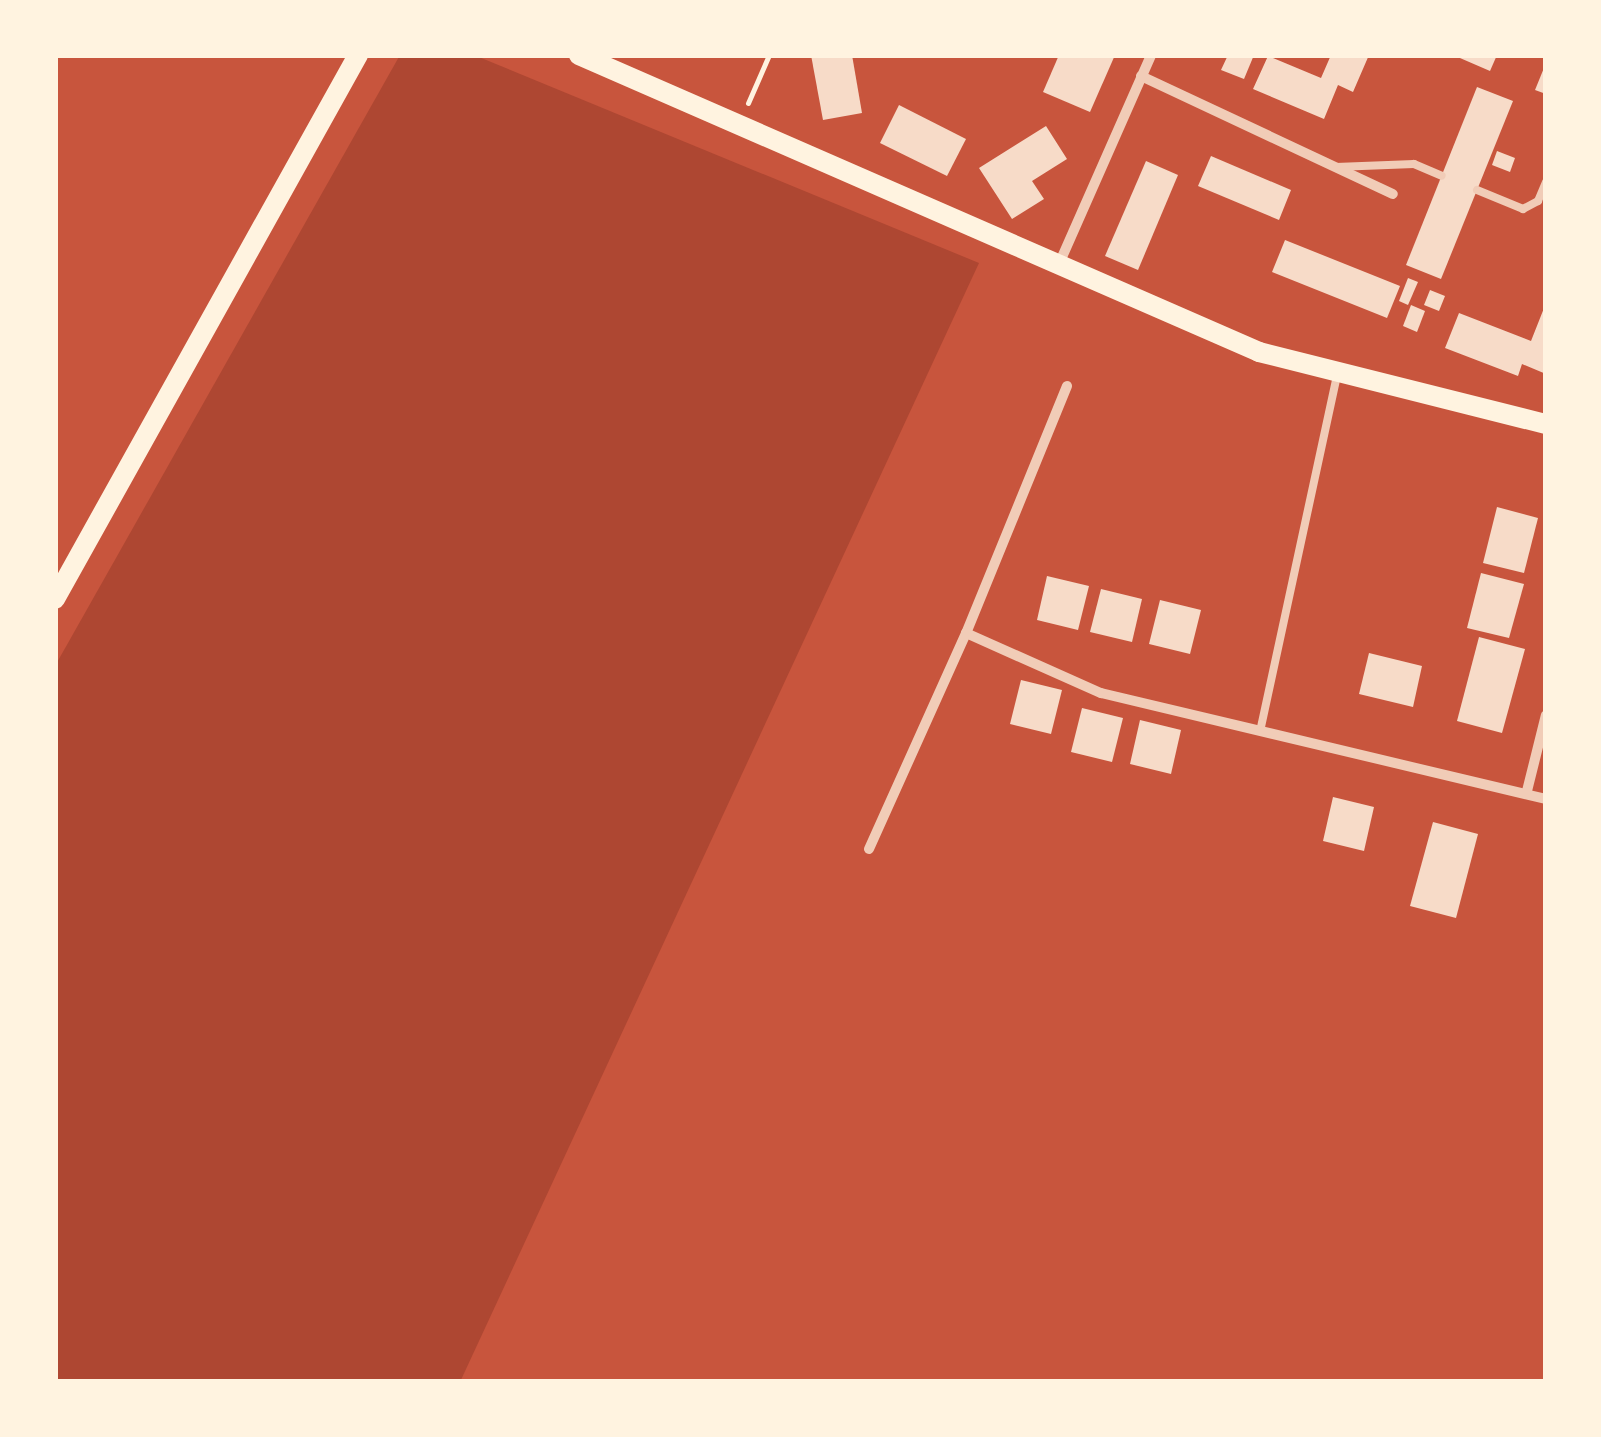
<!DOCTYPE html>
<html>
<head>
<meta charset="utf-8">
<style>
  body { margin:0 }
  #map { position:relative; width:1601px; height:1437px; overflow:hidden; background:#c8553d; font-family:Quicksand,sans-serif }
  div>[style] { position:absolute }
  .green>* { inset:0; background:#ae4732 }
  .building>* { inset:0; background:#f7dbc8 }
  .path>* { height:5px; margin:-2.5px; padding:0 2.5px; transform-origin:2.5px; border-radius:2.5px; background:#fff3e0 }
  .service>* { height:8px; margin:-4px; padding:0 4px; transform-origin:4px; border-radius:4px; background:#f1ccb7 }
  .minor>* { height:10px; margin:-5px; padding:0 5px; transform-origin:5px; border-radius:5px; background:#f1ccb7 }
  .secondary>* { height:20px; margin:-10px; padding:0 10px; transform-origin:10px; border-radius:10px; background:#fff3e0 }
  span { translate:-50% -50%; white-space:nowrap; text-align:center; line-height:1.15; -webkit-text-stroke:8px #fff3e0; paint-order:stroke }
  .frame { position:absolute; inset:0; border:58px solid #fff3e0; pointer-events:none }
</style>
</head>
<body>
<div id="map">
  <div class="green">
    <div style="clip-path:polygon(400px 55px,474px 55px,979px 263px,460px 1382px,55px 1382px,55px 666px)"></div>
  </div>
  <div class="building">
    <div style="clip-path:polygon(811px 55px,852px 55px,862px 113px,823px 120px)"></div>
    <div style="clip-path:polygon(1059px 55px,1115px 55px,1090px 112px,1043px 92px)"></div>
    <div style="clip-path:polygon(1228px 55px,1254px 55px,1244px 79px,1221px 70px)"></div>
    <div style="clip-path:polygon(1331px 55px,1369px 55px,1353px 92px,1338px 85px,1324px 119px,1253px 89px,1268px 56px,1321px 78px)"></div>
    <div style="clip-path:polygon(1453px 55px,1497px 55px,1490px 71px)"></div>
    <div style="clip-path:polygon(1546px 63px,1546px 94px,1535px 90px)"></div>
    <div style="clip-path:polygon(1477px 87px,1513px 101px,1441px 279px,1406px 265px)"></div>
    <div style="clip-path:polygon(899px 105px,966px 139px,947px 176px,880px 143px)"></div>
    <div style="clip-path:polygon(1046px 126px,1067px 159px,1032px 181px,1044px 199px,1012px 219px,979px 168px)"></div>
    <div style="clip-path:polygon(1497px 151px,1515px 158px,1510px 172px,1492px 165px)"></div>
    <div style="clip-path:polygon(1211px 156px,1291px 190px,1279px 220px,1198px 186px)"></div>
    <div style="clip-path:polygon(1146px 161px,1178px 175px,1138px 270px,1105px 256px)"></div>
    <div style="clip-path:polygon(1285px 240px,1400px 286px,1387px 318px,1272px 272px)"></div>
    <div style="clip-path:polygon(1408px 278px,1418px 282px,1408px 305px,1399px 301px)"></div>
    <div style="clip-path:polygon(1430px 290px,1445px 296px,1439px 311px,1424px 305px)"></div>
    <div style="clip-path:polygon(1546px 303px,1546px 374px,1522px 364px,1518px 376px,1445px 348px,1459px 313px,1531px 341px)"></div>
    <div style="clip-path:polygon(1411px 305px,1425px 311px,1417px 332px,1403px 326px)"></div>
    <div style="clip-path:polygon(1497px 507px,1538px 518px,1524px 573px,1483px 563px)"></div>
    <div style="clip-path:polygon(1481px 573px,1524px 584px,1509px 638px,1467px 628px)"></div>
    <div style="clip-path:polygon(1047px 576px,1089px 586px,1078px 630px,1037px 620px)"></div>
    <div style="clip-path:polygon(1101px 589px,1142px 599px,1132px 642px,1090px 632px)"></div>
    <div style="clip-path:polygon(1160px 600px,1201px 610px,1190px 654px,1149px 644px)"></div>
    <div style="clip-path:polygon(1479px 637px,1525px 649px,1502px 733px,1457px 721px)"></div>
    <div style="clip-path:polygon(1369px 653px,1422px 666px,1413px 707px,1359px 694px)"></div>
    <div style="clip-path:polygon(1021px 680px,1062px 690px,1051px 734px,1010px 724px)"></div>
    <div style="clip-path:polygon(1082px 708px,1123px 718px,1112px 762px,1071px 752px)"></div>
    <div style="clip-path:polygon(1140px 720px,1181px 730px,1171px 774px,1130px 764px)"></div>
    <div style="clip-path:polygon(1333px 797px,1374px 807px,1364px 851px,1323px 841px)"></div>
    <div style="clip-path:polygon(1433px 822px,1478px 834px,1456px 918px,1410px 906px)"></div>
  </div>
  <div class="path">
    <div style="left:748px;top:103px;width:52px;rotate:-66.4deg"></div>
  </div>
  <div class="service">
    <div style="left:1336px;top:167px;width:78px;rotate:-2.2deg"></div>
    <div style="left:1414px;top:164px;width:30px;rotate:23deg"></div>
    <div style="left:1477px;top:190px;width:50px;rotate:22.4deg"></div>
    <div style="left:1523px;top:209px;width:17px;rotate:-28deg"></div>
    <div style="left:1538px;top:201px;width:21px;rotate:-67deg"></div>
    <div style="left:1261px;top:727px;width:363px;rotate:-77.8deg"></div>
  </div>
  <div class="minor">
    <div style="left:1141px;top:76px;width:278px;rotate:25.1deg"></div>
    <div style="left:1059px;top:264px;width:228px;rotate:-66.2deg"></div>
    <div style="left:1067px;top:386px;width:267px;rotate:112.2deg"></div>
    <div style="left:966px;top:633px;width:148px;rotate:24deg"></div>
    <div style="left:1101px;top:693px;width:457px;rotate:13.4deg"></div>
    <div style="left:1527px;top:791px;width:78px;rotate:-76deg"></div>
    <div style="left:869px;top:849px;width:237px;rotate:-65.8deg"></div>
  </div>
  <div class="secondary">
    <div style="left:579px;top:55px;width:742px;rotate:23.59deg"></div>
    <div style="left:1259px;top:352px;width:296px;rotate:14.1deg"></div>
    <div style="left:55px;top:599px;width:623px;rotate:-60.88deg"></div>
  </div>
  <div class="frame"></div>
</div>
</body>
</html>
